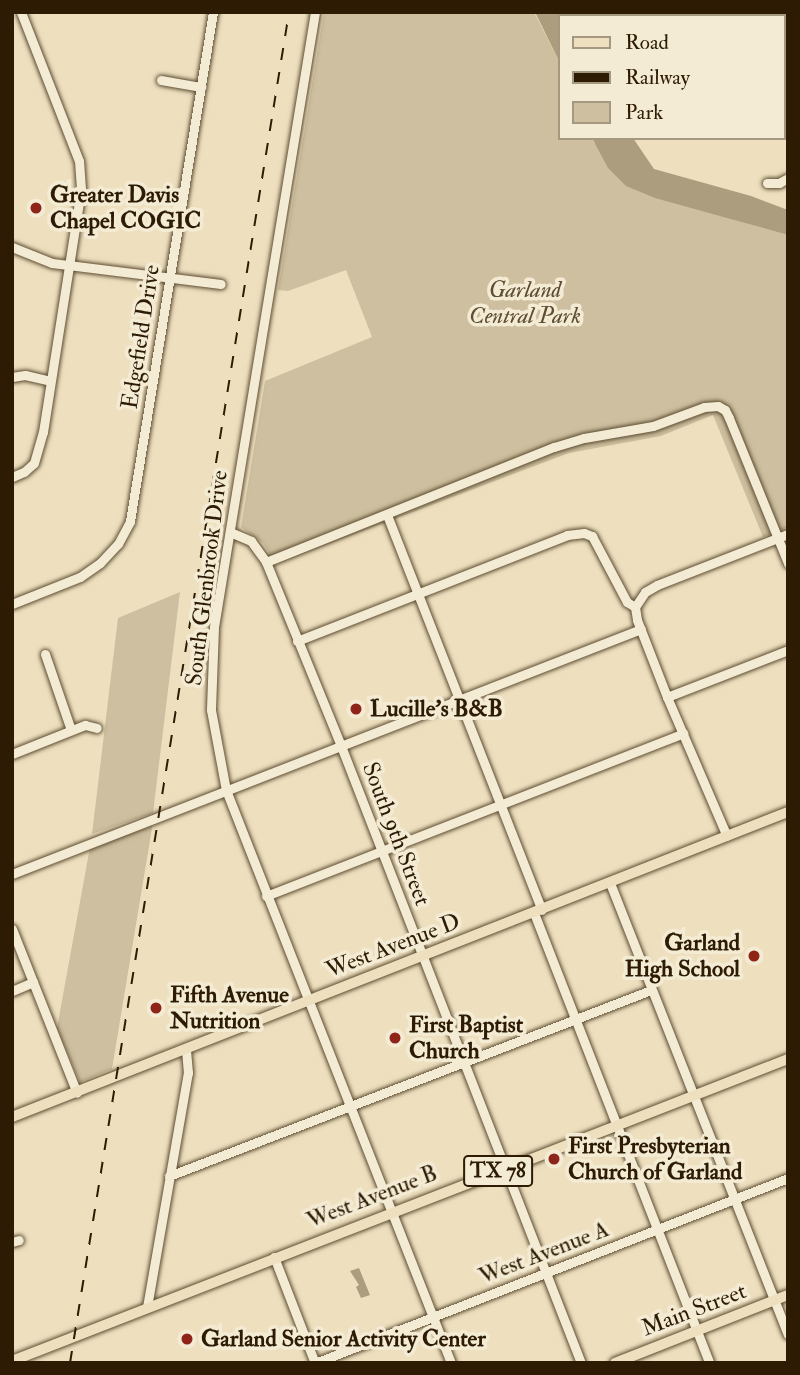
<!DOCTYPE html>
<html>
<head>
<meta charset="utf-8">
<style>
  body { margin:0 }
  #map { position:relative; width:800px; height:1375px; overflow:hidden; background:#eee0bf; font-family:"IM FELL Double Pica",serif }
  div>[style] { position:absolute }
  .green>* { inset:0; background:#cdbf9f }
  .water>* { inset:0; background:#ac9d7f }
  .roads { filter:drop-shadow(0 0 2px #5d4d32) drop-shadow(0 0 2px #5d4d32) }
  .minor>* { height:9px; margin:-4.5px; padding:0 4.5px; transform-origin:4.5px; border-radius:4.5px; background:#f4ebd5 }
  .major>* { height:10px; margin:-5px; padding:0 5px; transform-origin:5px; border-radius:5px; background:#eee0bf }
  .rail>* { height:2px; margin-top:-1px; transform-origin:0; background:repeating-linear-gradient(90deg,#2d1c03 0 12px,transparent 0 24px) }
  .dots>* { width:19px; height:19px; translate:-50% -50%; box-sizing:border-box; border:4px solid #f4ebd5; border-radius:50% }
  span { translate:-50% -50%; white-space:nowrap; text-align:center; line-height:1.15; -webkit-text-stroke:7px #f4ebd5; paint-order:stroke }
  .shield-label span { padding:2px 5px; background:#f4ebd5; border:2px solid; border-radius:5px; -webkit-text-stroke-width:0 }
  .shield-label { font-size:21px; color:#2d1c03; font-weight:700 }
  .poi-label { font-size:23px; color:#2d1c03; font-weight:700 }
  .left { translate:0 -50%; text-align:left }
  .right { translate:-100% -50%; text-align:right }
  .park-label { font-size:23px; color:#5d4d32; font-style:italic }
  .street-label { font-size:23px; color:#2d1c03 }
  .frame { position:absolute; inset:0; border:14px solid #2d1c03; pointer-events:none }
  .legend { position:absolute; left:558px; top:14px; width:228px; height:126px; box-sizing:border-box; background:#f4ebd5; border:2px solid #a49881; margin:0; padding:9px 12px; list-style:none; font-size:21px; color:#2d1c03 }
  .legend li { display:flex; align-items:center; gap:14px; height:35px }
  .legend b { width:35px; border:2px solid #a49881 }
</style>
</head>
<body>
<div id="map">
  <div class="green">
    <div style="clip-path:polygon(324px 12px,534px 12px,560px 63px,560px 138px,592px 138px,594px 143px,742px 222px,788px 235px,788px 527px,763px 537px,713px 415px,661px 436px,569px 453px,276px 564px,263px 543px,241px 527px,265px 381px,372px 337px,346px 270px,288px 291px,278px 290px)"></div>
    <div style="clip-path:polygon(180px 592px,153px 813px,92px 834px,118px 618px)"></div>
    <div style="clip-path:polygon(153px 822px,112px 1069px,80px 1082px,57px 1028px,90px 847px)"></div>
  </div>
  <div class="water">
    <div style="clip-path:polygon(535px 12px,572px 12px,574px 16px,560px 16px,560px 63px)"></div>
    <div style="clip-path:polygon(592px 138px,633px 138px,654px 169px,751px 196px,788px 210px,788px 235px,655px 198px,626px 186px,608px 168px)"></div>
    <div style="clip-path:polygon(359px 1268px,370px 1295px,361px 1298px,356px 1287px,359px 1285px,350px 1271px)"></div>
  </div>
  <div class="roads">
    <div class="minor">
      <div style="left:315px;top:12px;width:623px;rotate:99.33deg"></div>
      <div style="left:214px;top:627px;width:83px;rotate:92.1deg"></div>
      <div style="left:211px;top:710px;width:81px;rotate:79.4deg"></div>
      <div style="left:226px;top:790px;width:616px;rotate:68.56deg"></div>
      <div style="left:628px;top:12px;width:5px;rotate:53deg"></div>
      <div style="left:784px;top:52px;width:4px;rotate:-27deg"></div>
      <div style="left:161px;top:80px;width:41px;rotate:9.9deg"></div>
      <div style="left:767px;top:183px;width:12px"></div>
      <div style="left:779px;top:183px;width:10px;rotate:-29deg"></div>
      <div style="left:12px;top:247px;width:43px;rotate:21.8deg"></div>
      <div style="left:52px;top:263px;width:170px;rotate:7.1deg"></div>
      <div style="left:12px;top:377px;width:13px;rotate:-9deg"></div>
      <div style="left:25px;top:375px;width:26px;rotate:13deg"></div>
      <div style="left:12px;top:477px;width:13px;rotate:-23deg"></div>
      <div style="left:24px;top:472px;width:13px;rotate:-42deg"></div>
      <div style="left:34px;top:463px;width:32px;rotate:-74deg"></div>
      <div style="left:43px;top:432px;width:246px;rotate:-81.1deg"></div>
      <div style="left:81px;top:189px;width:28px;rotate:-94deg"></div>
      <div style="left:79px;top:161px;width:160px;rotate:-111.3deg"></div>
      <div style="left:387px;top:515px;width:424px;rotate:68.6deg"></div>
      <div style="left:230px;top:532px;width:23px;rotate:23deg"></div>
      <div style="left:251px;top:541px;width:26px;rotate:54deg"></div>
      <div style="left:266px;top:562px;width:199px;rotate:67.8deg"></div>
      <div style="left:341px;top:746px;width:662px;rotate:68.75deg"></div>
      <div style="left:266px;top:562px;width:310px;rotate:-21.8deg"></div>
      <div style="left:554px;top:447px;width:31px;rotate:-17deg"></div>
      <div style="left:584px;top:438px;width:70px;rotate:-9.9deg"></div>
      <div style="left:653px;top:426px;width:54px;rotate:-20.4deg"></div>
      <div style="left:704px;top:407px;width:14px;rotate:-4deg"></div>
      <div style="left:718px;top:406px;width:8px;rotate:30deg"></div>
      <div style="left:725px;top:410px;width:9px;rotate:63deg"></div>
      <div style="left:729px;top:418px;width:157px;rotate:67.9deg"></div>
      <div style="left:12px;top:604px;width:73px;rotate:-21.7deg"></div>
      <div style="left:80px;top:577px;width:24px;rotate:-35deg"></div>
      <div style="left:100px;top:563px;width:26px;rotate:-47deg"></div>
      <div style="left:118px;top:544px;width:26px;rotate:-62deg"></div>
      <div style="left:130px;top:521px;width:516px;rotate:-80.74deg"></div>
      <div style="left:635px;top:607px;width:18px;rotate:-56deg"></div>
      <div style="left:645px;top:592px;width:14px;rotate:-30deg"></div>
      <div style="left:657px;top:585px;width:141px;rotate:-21.3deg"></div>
      <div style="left:297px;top:641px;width:290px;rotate:-21.4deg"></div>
      <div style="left:567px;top:535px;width:17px;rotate:-7deg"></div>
      <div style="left:584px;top:533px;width:9px;rotate:21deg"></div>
      <div style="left:592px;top:536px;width:75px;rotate:62.1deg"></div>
      <div style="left:627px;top:602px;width:9px;rotate:32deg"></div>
      <div style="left:635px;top:607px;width:13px;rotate:81deg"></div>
      <div style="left:637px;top:620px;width:83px;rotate:68.7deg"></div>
      <div style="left:667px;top:697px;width:151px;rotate:66.7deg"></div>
      <div style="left:45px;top:654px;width:80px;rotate:71.1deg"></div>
      <div style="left:667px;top:697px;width:130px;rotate:-21.2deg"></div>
      <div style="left:12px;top:754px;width:79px;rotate:-21.7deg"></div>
      <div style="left:85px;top:725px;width:12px;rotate:14deg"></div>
      <div style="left:12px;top:874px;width:675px;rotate:-21.28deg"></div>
      <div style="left:610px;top:883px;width:485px;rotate:68.5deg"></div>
      <div style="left:266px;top:896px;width:448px;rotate:-21.3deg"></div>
      <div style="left:534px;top:913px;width:483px;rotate:68.7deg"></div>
      <div style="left:12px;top:929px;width:176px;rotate:68.4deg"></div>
      <div style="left:12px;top:991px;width:23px;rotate:-23deg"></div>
      <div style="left:169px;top:1176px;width:517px;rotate:-21.1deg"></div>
      <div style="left:12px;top:1242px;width:7px;rotate:-16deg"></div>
      <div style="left:274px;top:1257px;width:114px;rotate:68.9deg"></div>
      <div style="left:147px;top:1307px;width:238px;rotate:-80.1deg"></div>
      <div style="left:188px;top:1073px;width:23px;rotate:-95deg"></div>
      <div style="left:315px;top:1363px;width:508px;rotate:-21.36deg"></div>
    </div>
    <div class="major">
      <div style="left:12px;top:1117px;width:834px;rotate:-21.46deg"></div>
      <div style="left:12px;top:1361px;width:833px;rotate:-21.26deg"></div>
      <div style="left:615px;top:1363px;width:186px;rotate:-21.5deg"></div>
    </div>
  </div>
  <div class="rail">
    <div style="left:70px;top:1363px;width:1369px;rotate:-80.79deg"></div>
  </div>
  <div class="dots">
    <div style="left:36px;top:208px;background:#8f2418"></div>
    <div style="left:356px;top:709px;background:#8f2418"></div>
    <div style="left:754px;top:956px;background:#8f2418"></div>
    <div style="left:156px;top:1008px;background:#8f2418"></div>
    <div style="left:395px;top:1038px;background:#8f2418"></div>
    <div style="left:554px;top:1159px;background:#8f2418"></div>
    <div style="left:187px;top:1339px;background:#8f2418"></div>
  </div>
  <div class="shield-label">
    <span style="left:498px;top:1171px">TX 78</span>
  </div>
  <div class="poi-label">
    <span class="left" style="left:50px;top:208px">Greater Davis<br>Chapel COGIC</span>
    <span class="left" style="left:370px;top:709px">Lucille's B&amp;B</span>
    <span class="right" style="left:740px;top:956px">Garland<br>High School</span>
    <span class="left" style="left:170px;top:1008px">Fifth Avenue<br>Nutrition</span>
    <span class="left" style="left:409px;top:1038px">First Baptist<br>Church</span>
    <span class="left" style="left:568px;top:1159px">First Presbyterian<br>Church of Garland</span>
    <span class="left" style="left:201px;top:1339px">Garland Senior Activity Center</span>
  </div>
  <div class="park-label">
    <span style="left:525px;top:303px">Garland<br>Central Park</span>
  </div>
  <div class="street-label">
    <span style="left:141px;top:337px;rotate:-81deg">Edgefield Drive</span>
    <span style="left:207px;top:578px;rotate:-83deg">South Glenbrook Drive</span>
    <span style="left:396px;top:834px;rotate:69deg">South 9th Street</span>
    <span style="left:393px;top:946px;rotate:-21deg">West Avenue D</span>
    <span style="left:372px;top:1197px;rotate:-21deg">West Avenue B</span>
    <span style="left:544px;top:1253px;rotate:-21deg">West Avenue A</span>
    <span style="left:694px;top:1310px;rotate:-21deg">Main Street</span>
  </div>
  <div class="frame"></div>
  <ul class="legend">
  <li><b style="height:9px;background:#eee0bf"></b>Road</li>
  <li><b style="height:9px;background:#2d1c03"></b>Railway</li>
  <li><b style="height:19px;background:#cdbf9f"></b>Park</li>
  </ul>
</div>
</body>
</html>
